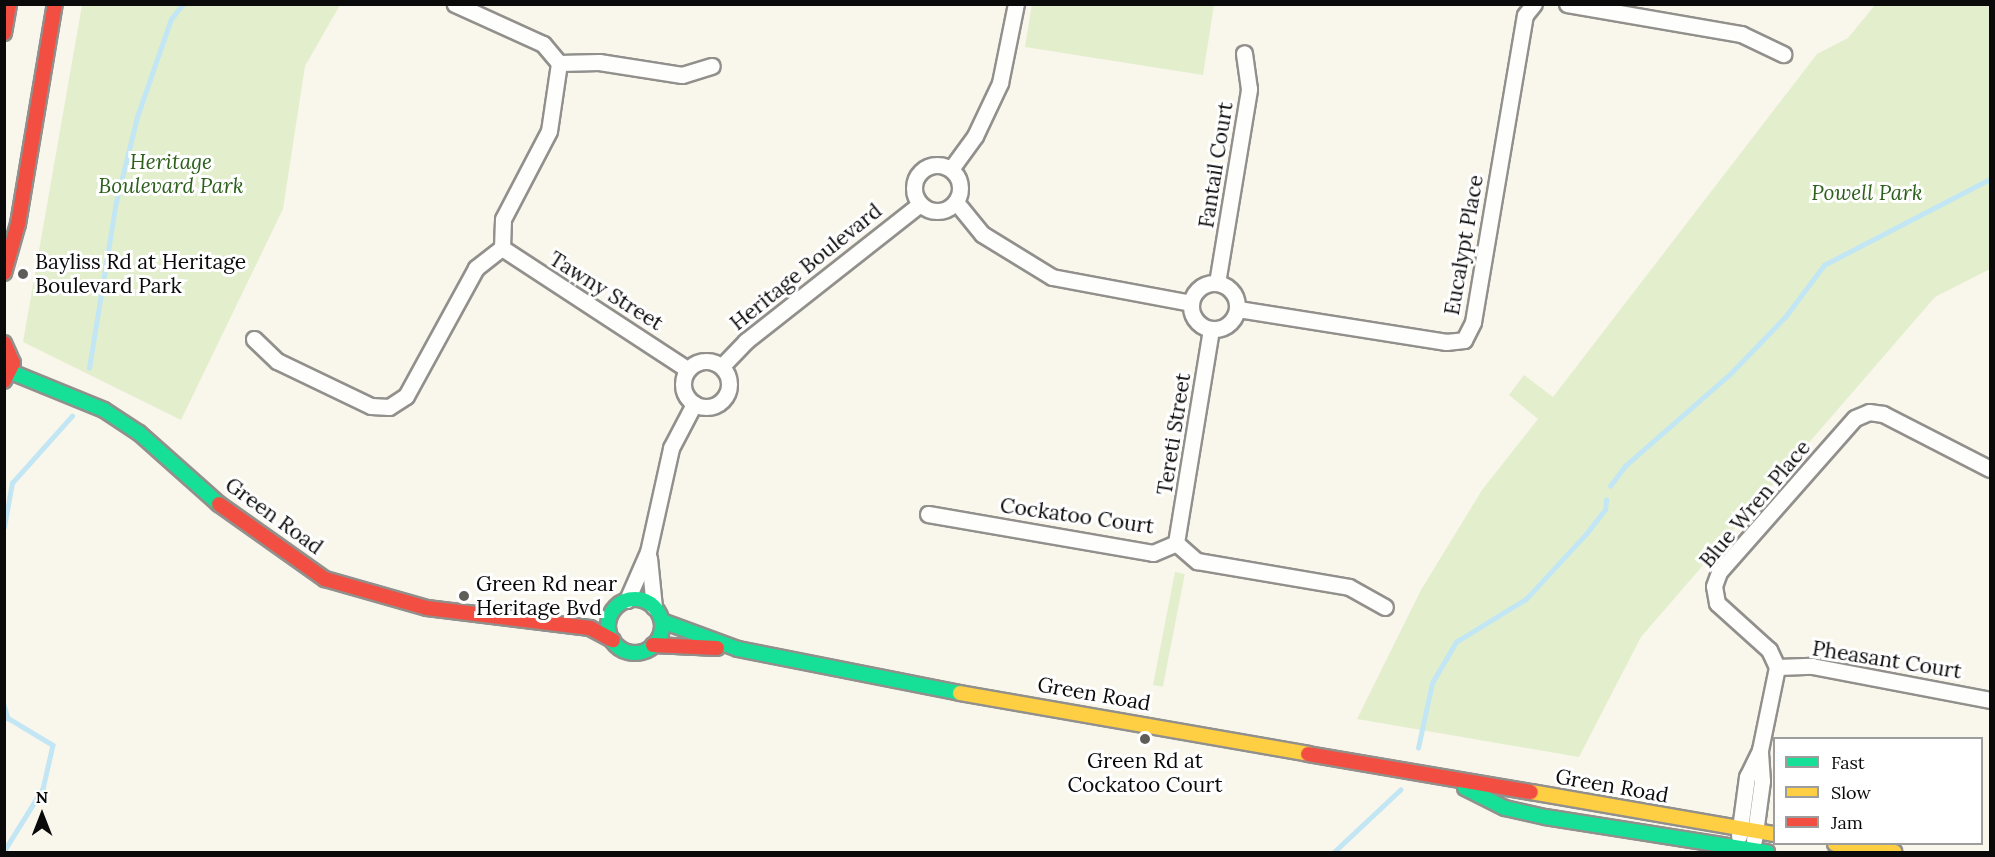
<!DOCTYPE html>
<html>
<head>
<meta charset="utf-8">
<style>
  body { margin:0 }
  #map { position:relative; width:1995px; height:857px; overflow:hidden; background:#f9f6ec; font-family:Lora,serif }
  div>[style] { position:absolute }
  .green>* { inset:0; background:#e3efcc; transform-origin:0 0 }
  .stream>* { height:4.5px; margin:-2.25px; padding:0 2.25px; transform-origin:2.25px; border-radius:2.25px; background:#c2e6f4 }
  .roads { filter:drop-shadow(2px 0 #92908c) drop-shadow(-2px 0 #92908c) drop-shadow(0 2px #92908c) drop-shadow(0 -2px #92908c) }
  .street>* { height:15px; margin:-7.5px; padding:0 7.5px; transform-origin:7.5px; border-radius:7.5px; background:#fefefc }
  .street>.ring { margin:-7.5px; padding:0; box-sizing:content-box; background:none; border:15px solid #fefefc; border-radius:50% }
  .fast>* { height:14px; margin:-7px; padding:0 7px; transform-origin:7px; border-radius:7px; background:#16e098 }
  .fast>.ring { margin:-7px; padding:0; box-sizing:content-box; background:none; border:14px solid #16e098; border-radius:50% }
  .slow>* { height:14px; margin:-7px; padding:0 7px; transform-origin:7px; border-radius:7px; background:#ffcf43 }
  .jam>* { height:14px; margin:-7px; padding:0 7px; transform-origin:7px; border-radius:7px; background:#f24e42 }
  .dots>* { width:16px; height:16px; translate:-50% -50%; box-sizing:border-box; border:3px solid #fff; border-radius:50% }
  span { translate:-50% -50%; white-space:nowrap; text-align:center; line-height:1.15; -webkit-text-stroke:6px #fff; paint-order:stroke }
  .park-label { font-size:21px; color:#2d611b; font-style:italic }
  .street-label { font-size:21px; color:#0a0a0a }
  .poi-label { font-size:21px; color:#0a0a0a }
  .left { translate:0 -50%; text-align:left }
  .frame { position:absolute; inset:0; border:6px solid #0a0a0a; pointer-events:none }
  .legend { position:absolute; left:1773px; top:737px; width:210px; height:108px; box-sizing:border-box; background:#fff; border:2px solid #9d9d9d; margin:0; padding:8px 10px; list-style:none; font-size:18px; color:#0a0a0a }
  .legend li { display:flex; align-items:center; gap:12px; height:30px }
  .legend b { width:30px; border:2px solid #9d9d9d }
  .north { position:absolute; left:12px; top:785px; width:60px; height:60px; -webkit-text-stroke:4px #fff; paint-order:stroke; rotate:0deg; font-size:16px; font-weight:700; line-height:24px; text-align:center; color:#0a0a0a }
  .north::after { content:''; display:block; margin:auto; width:21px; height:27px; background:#0a0a0a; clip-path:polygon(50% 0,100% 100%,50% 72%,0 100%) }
</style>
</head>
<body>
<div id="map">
  <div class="green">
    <i style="clip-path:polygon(1032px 4px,1214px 5px,1203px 75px,1025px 47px)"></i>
    <i style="clip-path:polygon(82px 5px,340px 5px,305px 66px,283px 209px,181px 420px,23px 342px)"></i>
    <i style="clip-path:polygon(1875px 5px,1990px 5px,1990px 269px,1935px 297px,1641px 637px,1579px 757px,1357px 719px,1421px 590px,1482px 490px,1538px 419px,1509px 395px,1524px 375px,1553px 397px,1817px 54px,1848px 38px)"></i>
    <i style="left:1175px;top:572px;width:10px;height:115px;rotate:11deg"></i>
  </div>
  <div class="stream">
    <i style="left:89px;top:368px;width:168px;rotate:-80.8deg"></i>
    <i style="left:116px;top:202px;width:88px;rotate:-76.1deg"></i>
    <i style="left:137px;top:117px;width:104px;rotate:-70.9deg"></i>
    <i style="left:171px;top:19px;width:19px;rotate:-51deg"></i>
    <i style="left:1610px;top:486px;width:25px;rotate:-53deg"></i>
    <i style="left:1625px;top:466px;width:138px;rotate:-41.2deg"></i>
    <i style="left:1729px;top:375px;width:81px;rotate:-46deg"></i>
    <i style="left:1785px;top:317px;width:65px;rotate:-53.1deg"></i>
    <i style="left:1824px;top:265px;width:187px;rotate:-27.4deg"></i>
    <i style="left:4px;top:527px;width:45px;rotate:-79.7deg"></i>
    <i style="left:12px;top:483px;width:90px;rotate:-48.2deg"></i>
    <i style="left:4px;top:705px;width:14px;rotate:73deg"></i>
    <i style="left:8px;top:718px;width:52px;rotate:31deg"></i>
    <i style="left:53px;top:745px;width:45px;rotate:102.8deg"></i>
    <i style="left:43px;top:789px;width:74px;rotate:121.8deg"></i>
    <i style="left:1418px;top:748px;width:66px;rotate:-77.8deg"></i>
    <i style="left:1432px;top:683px;width:48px;rotate:-59.7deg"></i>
    <i style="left:1456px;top:642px;width:82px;rotate:-31.6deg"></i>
    <i style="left:1526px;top:599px;width:88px;rotate:-47.3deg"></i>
    <i style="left:1586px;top:534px;width:31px;rotate:-52deg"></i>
    <i style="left:1605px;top:510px;width:10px;rotate:-84deg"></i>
    <i style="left:1334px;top:852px;width:91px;rotate:-43.2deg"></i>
  </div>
  <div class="roads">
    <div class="street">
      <i style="left:1567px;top:4px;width:177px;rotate:9.8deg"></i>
      <i style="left:1741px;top:34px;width:47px;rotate:25.5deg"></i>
      <i style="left:559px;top:63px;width:40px;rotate:-1.4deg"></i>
      <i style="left:599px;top:62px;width:84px;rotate:8.9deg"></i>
      <i style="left:682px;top:75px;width:31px;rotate:-17deg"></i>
      <i class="ring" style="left:914px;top:165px;width:31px;height:31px"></i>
      <i style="left:951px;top:169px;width:41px;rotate:-54deg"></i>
      <i style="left:975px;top:136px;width:59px;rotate:-64.7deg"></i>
      <i style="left:1000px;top:83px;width:81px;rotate:-78.6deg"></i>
      <i style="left:956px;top:202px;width:41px;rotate:50.9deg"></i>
      <i style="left:982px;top:234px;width:82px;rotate:31.6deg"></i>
      <i style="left:1052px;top:277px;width:141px;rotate:10.6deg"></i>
      <i style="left:502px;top:248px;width:221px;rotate:33.2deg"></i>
      <i class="ring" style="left:1191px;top:283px;width:31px;height:31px"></i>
      <i style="left:1217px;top:283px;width:197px;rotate:-80.6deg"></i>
      <i style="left:1249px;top:89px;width:36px;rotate:-98deg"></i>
      <i style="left:1238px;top:309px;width:211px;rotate:9deg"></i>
      <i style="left:1446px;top:342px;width:18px;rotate:-6deg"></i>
      <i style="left:1464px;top:340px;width:20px;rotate:-63deg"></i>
      <i style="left:1473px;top:322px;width:311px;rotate:-80.4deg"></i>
      <i style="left:1525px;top:15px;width:14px;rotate:-51deg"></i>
      <i style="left:254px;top:339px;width:32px;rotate:44deg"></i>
      <i style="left:277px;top:361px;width:104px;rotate:25.6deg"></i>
      <i style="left:371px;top:406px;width:18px;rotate:3deg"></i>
      <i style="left:389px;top:407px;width:20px;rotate:-33deg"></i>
      <i style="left:406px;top:396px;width:146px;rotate:-61.3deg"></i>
      <i style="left:476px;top:268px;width:33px;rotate:-38deg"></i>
      <i style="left:502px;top:248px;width:29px;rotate:-88deg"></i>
      <i style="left:503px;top:219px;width:99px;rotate:-62.4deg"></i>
      <i style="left:549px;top:131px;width:69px;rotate:-81.6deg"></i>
      <i style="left:559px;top:63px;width:25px;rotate:-130deg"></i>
      <i style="left:543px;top:44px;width:97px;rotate:-155.6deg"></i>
      <i class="ring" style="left:683px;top:361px;width:31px;height:31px"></i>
      <i style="left:722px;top:366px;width:35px;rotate:-46deg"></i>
      <i style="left:746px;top:341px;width:221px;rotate:-38.2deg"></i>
      <i style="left:928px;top:514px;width:228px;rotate:9.8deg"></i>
      <i style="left:1153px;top:553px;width:25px;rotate:-23deg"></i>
      <i style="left:1176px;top:543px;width:28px;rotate:41deg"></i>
      <i style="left:1197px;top:561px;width:154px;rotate:9.7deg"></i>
      <i style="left:1349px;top:587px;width:41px;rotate:29.1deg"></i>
      <i style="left:1176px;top:543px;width:216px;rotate:-80.7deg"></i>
      <i style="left:649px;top:558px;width:49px;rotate:84.2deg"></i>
      <i style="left:627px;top:600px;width:52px;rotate:-66.4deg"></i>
      <i style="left:648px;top:552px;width:107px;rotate:-77.5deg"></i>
      <i style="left:671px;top:448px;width:50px;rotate:-62.4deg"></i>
      <i style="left:1777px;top:667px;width:35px;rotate:-2deg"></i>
      <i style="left:1812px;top:666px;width:181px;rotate:10.8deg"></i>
      <i style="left:1739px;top:836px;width:60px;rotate:-82.3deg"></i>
      <i style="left:1747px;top:777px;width:30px;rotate:-64deg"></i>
      <i style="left:1760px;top:750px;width:85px;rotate:-78.4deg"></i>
      <i style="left:1777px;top:667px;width:19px;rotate:-115deg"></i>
      <i style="left:1769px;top:650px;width:70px;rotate:-137.9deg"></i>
      <i style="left:1717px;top:603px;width:17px;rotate:-100deg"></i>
      <i style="left:1714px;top:586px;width:15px;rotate:-70deg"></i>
      <i style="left:1719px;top:572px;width:205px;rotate:-48.6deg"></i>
      <i style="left:1855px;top:418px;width:15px;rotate:-23deg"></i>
      <i style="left:1869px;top:412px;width:14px;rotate:8deg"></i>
      <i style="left:1883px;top:414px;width:120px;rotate:27.2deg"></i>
      <i style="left:1754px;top:840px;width:60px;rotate:-82.3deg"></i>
      <i style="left:1762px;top:781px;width:31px;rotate:-94deg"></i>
    </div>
    <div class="fast">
      <i style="left:11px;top:372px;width:100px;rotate:22.2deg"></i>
      <i style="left:104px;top:410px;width:42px;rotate:33.3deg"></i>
      <i style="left:139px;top:433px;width:107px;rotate:41.6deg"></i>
      <i class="ring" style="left:608px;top:599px;width:40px;height:40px"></i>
      <i style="left:662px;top:621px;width:81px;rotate:20.2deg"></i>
      <i style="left:738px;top:649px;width:226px;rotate:11.2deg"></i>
      <i style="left:1465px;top:788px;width:45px;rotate:26.6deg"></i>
      <i style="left:1505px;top:808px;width:41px;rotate:12.7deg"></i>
      <i style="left:1545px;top:817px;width:225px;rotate:9deg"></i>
    </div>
    <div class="slow">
      <i style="left:960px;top:693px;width:353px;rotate:9.9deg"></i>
      <i style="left:1531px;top:792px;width:247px;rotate:9.8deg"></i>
      <i style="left:1835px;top:844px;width:60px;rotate:7.7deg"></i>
    </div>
    <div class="jam">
      <i style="left:4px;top:33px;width:29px;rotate:-80deg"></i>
      <i style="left:4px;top:273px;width:51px;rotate:-74.1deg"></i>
      <i style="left:18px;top:224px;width:223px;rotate:-80.5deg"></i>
      <i style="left:4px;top:343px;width:22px;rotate:66deg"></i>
      <i style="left:13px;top:363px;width:20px;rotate:117deg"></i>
      <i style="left:219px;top:504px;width:130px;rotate:35.3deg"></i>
      <i style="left:325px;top:579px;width:106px;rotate:15.9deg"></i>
      <i style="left:427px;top:608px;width:164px;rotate:7deg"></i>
      <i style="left:590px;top:628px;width:26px;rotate:28deg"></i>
      <i style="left:653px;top:645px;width:64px;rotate:2.7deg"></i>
      <i style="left:1308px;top:754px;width:226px;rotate:9.7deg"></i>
    </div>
  </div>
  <div class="dots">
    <i style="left:23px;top:274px;background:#5e5d59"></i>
    <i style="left:464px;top:596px;background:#5e5d59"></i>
    <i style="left:1145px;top:739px;background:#5e5d59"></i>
  </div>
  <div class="park-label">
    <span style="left:171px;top:174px">Heritage<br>Boulevard Park</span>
    <span style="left:1867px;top:193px">Powell Park</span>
  </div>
  <div class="street-label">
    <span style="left:1216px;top:165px;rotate:-81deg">Fantail Court</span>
    <span style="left:1464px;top:245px;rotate:-80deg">Eucalypt Place</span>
    <span style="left:806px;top:267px;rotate:-39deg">Heritage Boulevard</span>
    <span style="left:606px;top:291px;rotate:32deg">Tawny Street</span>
    <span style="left:1174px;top:434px;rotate:-81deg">Tereti Street</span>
    <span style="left:1755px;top:504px;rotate:-50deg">Blue Wren Place</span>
    <span style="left:274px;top:516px;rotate:36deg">Green Road</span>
    <span style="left:1077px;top:516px;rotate:8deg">Cockatoo Court</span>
    <span style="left:1887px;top:660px;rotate:9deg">Pheasant Court</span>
    <span style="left:1094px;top:694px;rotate:10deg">Green Road</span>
    <span style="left:1612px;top:786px;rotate:10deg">Green Road</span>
  </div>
  <div class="poi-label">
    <span class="left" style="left:35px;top:274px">Bayliss Rd at Heritage<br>Boulevard Park</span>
    <span class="left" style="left:476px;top:596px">Green Rd near<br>Heritage Bvd</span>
    <span style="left:1145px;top:773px">Green Rd at<br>Cockatoo Court</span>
  </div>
  <div class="frame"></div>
  <ul class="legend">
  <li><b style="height:8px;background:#16e098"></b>Fast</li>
  <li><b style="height:8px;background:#ffcf43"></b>Slow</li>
  <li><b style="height:8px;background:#f24e42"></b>Jam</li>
  </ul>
  <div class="north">N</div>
</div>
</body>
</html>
